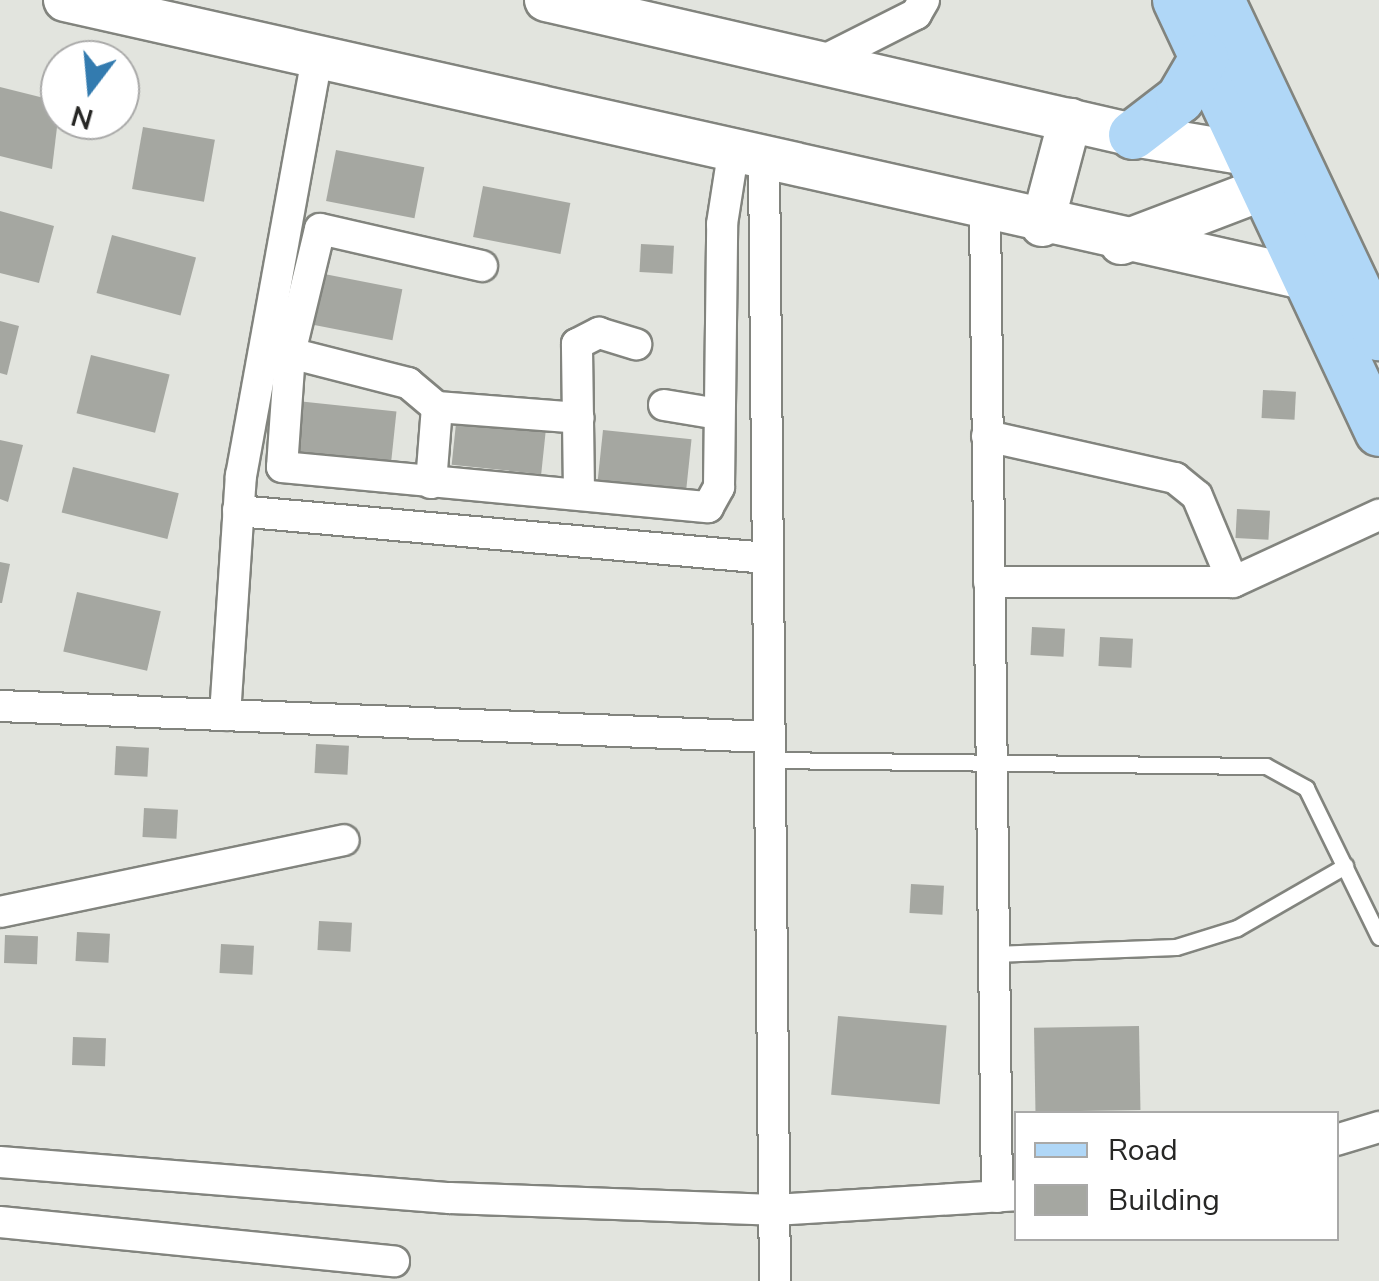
<!DOCTYPE html>
<html>
<head>
<meta charset="utf-8">
<style>
  body { margin:0 }
  #map { position:relative; width:1379px; height:1281px; overflow:hidden; background:#e2e4de; font-family:"Nunito Sans",sans-serif }
  div>[style] { position:absolute }
  .building>* { inset:0; background:#a5a7a1; transform-origin:0 0 }
  .roads { filter:drop-shadow(2px 0 #82847e) drop-shadow(-2px 0 #82847e) drop-shadow(0 2px #82847e) drop-shadow(0 -2px #82847e) }
  .service>* { height:15px; margin:-7.5px; padding:0 7.5px; transform-origin:7.5px; border-radius:7.5px; background:#fff }
  .minor>* { height:30px; margin:-15px; padding:0 15px; transform-origin:15px; border-radius:15px; background:#fff }
  .secondary>* { height:42px; margin:-21px; padding:0 21px; transform-origin:21px; border-radius:21px; background:#fff }
  .primary>* { height:48px; margin:-24px; padding:0 24px; transform-origin:24px; border-radius:24px; background:#b0d7f7 }
  span { translate:-50% -50%; white-space:nowrap; text-align:center; line-height:1.15; -webkit-text-stroke:8px #fff; paint-order:stroke }
  .legend { position:absolute; left:1014px; top:1111px; width:325px; height:130px; box-sizing:border-box; background:#fff; border:2px solid #a9a9a8; margin:0; padding:12px 18px; list-style:none; font-size:30px; color:#272725 }
  .legend li { display:flex; align-items:center; gap:20px; height:50px }
  .legend b { width:50px; border:2px solid #a9a9a8 }
  .north { position:absolute; left:40px; top:40px; width:100px; height:100px; box-sizing:border-box; background:#fff; border:2px solid #a9a9a8; border-radius:50%; rotate:196deg; font-size:28px; font-weight:700; line-height:40px; text-align:center; color:#272725 }
  .north::after { content:''; display:block; margin:auto; width:35px; height:45px; background:#337baf; clip-path:polygon(50% 0,100% 100%,50% 72%,0 100%) }
</style>
</head>
<body>
<div id="map">
  <div class="building">
    <i style="clip-path:polygon(0 87px,60px 102px,52px 169px,0 156px)"></i>
    <i style="left:143px;top:127px;width:73px;height:63px;rotate:10deg"></i>
    <i style="left:336px;top:150px;width:90px;height:52px;rotate:11deg"></i>
    <i style="left:483px;top:186px;width:89px;height:52px;rotate:11deg"></i>
    <i style="clip-path:polygon(0 211px,54px 226px,39px 283px,0 273px)"></i>
    <i style="left:112px;top:235px;width:87px;height:60px;rotate:15deg"></i>
    <i style="left:641px;top:244px;width:33px;height:28px;rotate:3deg"></i>
    <i style="left:314px;top:272px;width:90px;height:52px;rotate:11deg"></i>
    <i style="clip-path:polygon(0 321px,19px 326px,7px 375px,0 373px)"></i>
    <i style="left:91px;top:355px;width:81px;height:60px;rotate:14deg"></i>
    <i style="left:1263px;top:390px;width:33px;height:28px;rotate:3deg"></i>
    <i style="left:297px;top:401px;width:100px;height:52px;rotate:6deg"></i>
    <i style="left:457px;top:414px;width:90px;height:51px;rotate:6deg"></i>
    <i style="left:603px;top:430px;width:89px;height:52px;rotate:6deg"></i>
    <i style="clip-path:polygon(0 440px,23px 445px,8px 502px,0 499px)"></i>
    <i style="left:73px;top:467px;width:109px;height:47px;rotate:14deg"></i>
    <i style="left:1237px;top:509px;width:33px;height:29px;rotate:3deg"></i>
    <i style="clip-path:polygon(0 562px,10px 564px,2px 603px,0 603px)"></i>
    <i style="left:77px;top:592px;width:86px;height:61px;rotate:13deg"></i>
    <i style="left:1032px;top:627px;width:33px;height:28px;rotate:3deg"></i>
    <i style="left:1100px;top:637px;width:33px;height:29px;rotate:3deg"></i>
    <i style="left:316px;top:744px;width:33px;height:29px;rotate:3deg"></i>
    <i style="left:116px;top:746px;width:33px;height:29px;rotate:3deg"></i>
    <i style="left:144px;top:808px;width:34px;height:29px;rotate:3deg"></i>
    <i style="left:911px;top:884px;width:33px;height:29px;rotate:3deg"></i>
    <i style="left:319px;top:921px;width:33px;height:29px;rotate:3deg"></i>
    <i style="left:77px;top:932px;width:33px;height:29px;rotate:3deg"></i>
    <i style="left:5px;top:935px;width:33px;height:28px;rotate:2deg"></i>
    <i style="left:221px;top:944px;width:33px;height:29px;rotate:3deg"></i>
    <i style="left:838px;top:1016px;width:109px;height:79px;rotate:5deg"></i>
    <i style="left:1139px;top:1026px;width:84px;height:105px;rotate:89deg"></i>
    <i style="left:73px;top:1037px;width:33px;height:28px;rotate:2deg"></i>
  </div>
  <div class="roads">
    <div class="service">
      <i style="left:768px;top:760px;width:498px;rotate:0.7deg"></i>
      <i style="left:1266px;top:766px;width:46px;rotate:28.8deg"></i>
      <i style="left:1306px;top:788px;width:166px;rotate:63.9deg"></i>
      <i style="left:994px;top:954px;width:182px;rotate:-2.2deg"></i>
      <i style="left:1176px;top:947px;width:64px;rotate:-17.3deg"></i>
      <i style="left:1237px;top:928px;width:125px;rotate:-29.9deg"></i>
    </div>
    <div class="minor">
      <i style="left:819px;top:63px;width:109px;rotate:-26.8deg"></i>
      <i style="left:916px;top:14px;width:16px;rotate:-60deg"></i>
      <i style="left:764px;top:161px;width:1120px;rotate:89.44deg"></i>
      <i style="left:985px;top:212px;width:985px;rotate:89.3deg"></i>
      <i style="left:482px;top:266px;width:166px;rotate:-167.1deg"></i>
      <i style="left:320px;top:229px;width:128px;rotate:103.6deg"></i>
      <i style="left:290px;top:353px;width:114px;rotate:94deg"></i>
      <i style="left:282px;top:467px;width:428px;rotate:5.4deg"></i>
      <i style="left:708px;top:507px;width:23px;rotate:-61deg"></i>
      <i style="left:719px;top:487px;width:263px;rotate:-89.3deg"></i>
      <i style="left:722px;top:224px;width:71px;rotate:-81.1deg"></i>
      <i style="left:290px;top:353px;width:122px;rotate:14.3deg"></i>
      <i style="left:408px;top:383px;width:38px;rotate:40deg"></i>
      <i style="left:664px;top:405px;width:55px;rotate:9.5deg"></i>
      <i style="left:987px;top:436px;width:193px;rotate:12.6deg"></i>
      <i style="left:1175px;top:478px;width:28px;rotate:39deg"></i>
      <i style="left:1197px;top:496px;width:93px;rotate:67.3deg"></i>
      <i style="left:431px;top:483px;width:76px;rotate:-85.5deg"></i>
      <i style="left:437px;top:407px;width:142px;rotate:4.4deg"></i>
      <i style="left:579px;top:492px;width:148px;rotate:-90.8deg"></i>
      <i style="left:577px;top:344px;width:25px;rotate:-27deg"></i>
      <i style="left:599px;top:333px;width:39px;rotate:17deg"></i>
      <i style="left:238px;top:511px;width:531px;rotate:5.08deg"></i>
      <i style="left:989px;top:582px;width:244px"></i>
      <i style="left:1233px;top:582px;width:161px;rotate:-24.7deg"></i>
      <i style="left:0;top:706px;width:769px;rotate:2.31deg"></i>
      <i style="left:225px;top:715px;width:240px;rotate:-86.2deg"></i>
      <i style="left:241px;top:476px;width:425px;rotate:-79.7deg"></i>
      <i style="left:0;top:912px;width:351px;rotate:-11.8deg"></i>
      <i style="left:1336px;top:1140px;width:45px;rotate:-16.8deg"></i>
      <i style="left:0;top:1162px;width:451px;rotate:4.6deg"></i>
      <i style="left:450px;top:1198px;width:324px;rotate:2.1deg"></i>
      <i style="left:774px;top:1210px;width:242px;rotate:-3.5deg"></i>
      <i style="left:0;top:1222px;width:396px;rotate:5.7deg"></i>
    </div>
    <div class="secondary">
      <i style="left:65px;top:0;width:1274px;rotate:12.65deg"></i>
      <i style="left:546px;top:0;width:602px;rotate:12.95deg"></i>
      <i style="left:1133px;top:135px;width:116px;rotate:9.5deg"></i>
      <i style="left:1247px;top:154px;width:32px;rotate:-9deg"></i>
      <i style="left:1042px;top:225px;width:109px;rotate:-75.1deg"></i>
      <i style="left:1121px;top:243px;width:188px;rotate:-20.8deg"></i>
    </div>
    <div class="primary">
      <i style="left:1177px;top:0;width:477px;rotate:64.9deg"></i>
      <i style="left:1220px;top:0;width:372px;rotate:64.7deg"></i>
      <i style="left:1133px;top:135px;width:59px;rotate:-37.5deg"></i>
      <i style="left:1180px;top:99px;width:48px;rotate:-59.7deg"></i>
    </div>
  </div>
  <ul class="legend">
  <li><b style="height:12px;background:#b0d7f7"></b>Road</li>
  <li><b style="height:28px;background:#a5a7a1"></b>Building</li>
  </ul>
  <div class="north">N</div>
</div>
</body>
</html>
